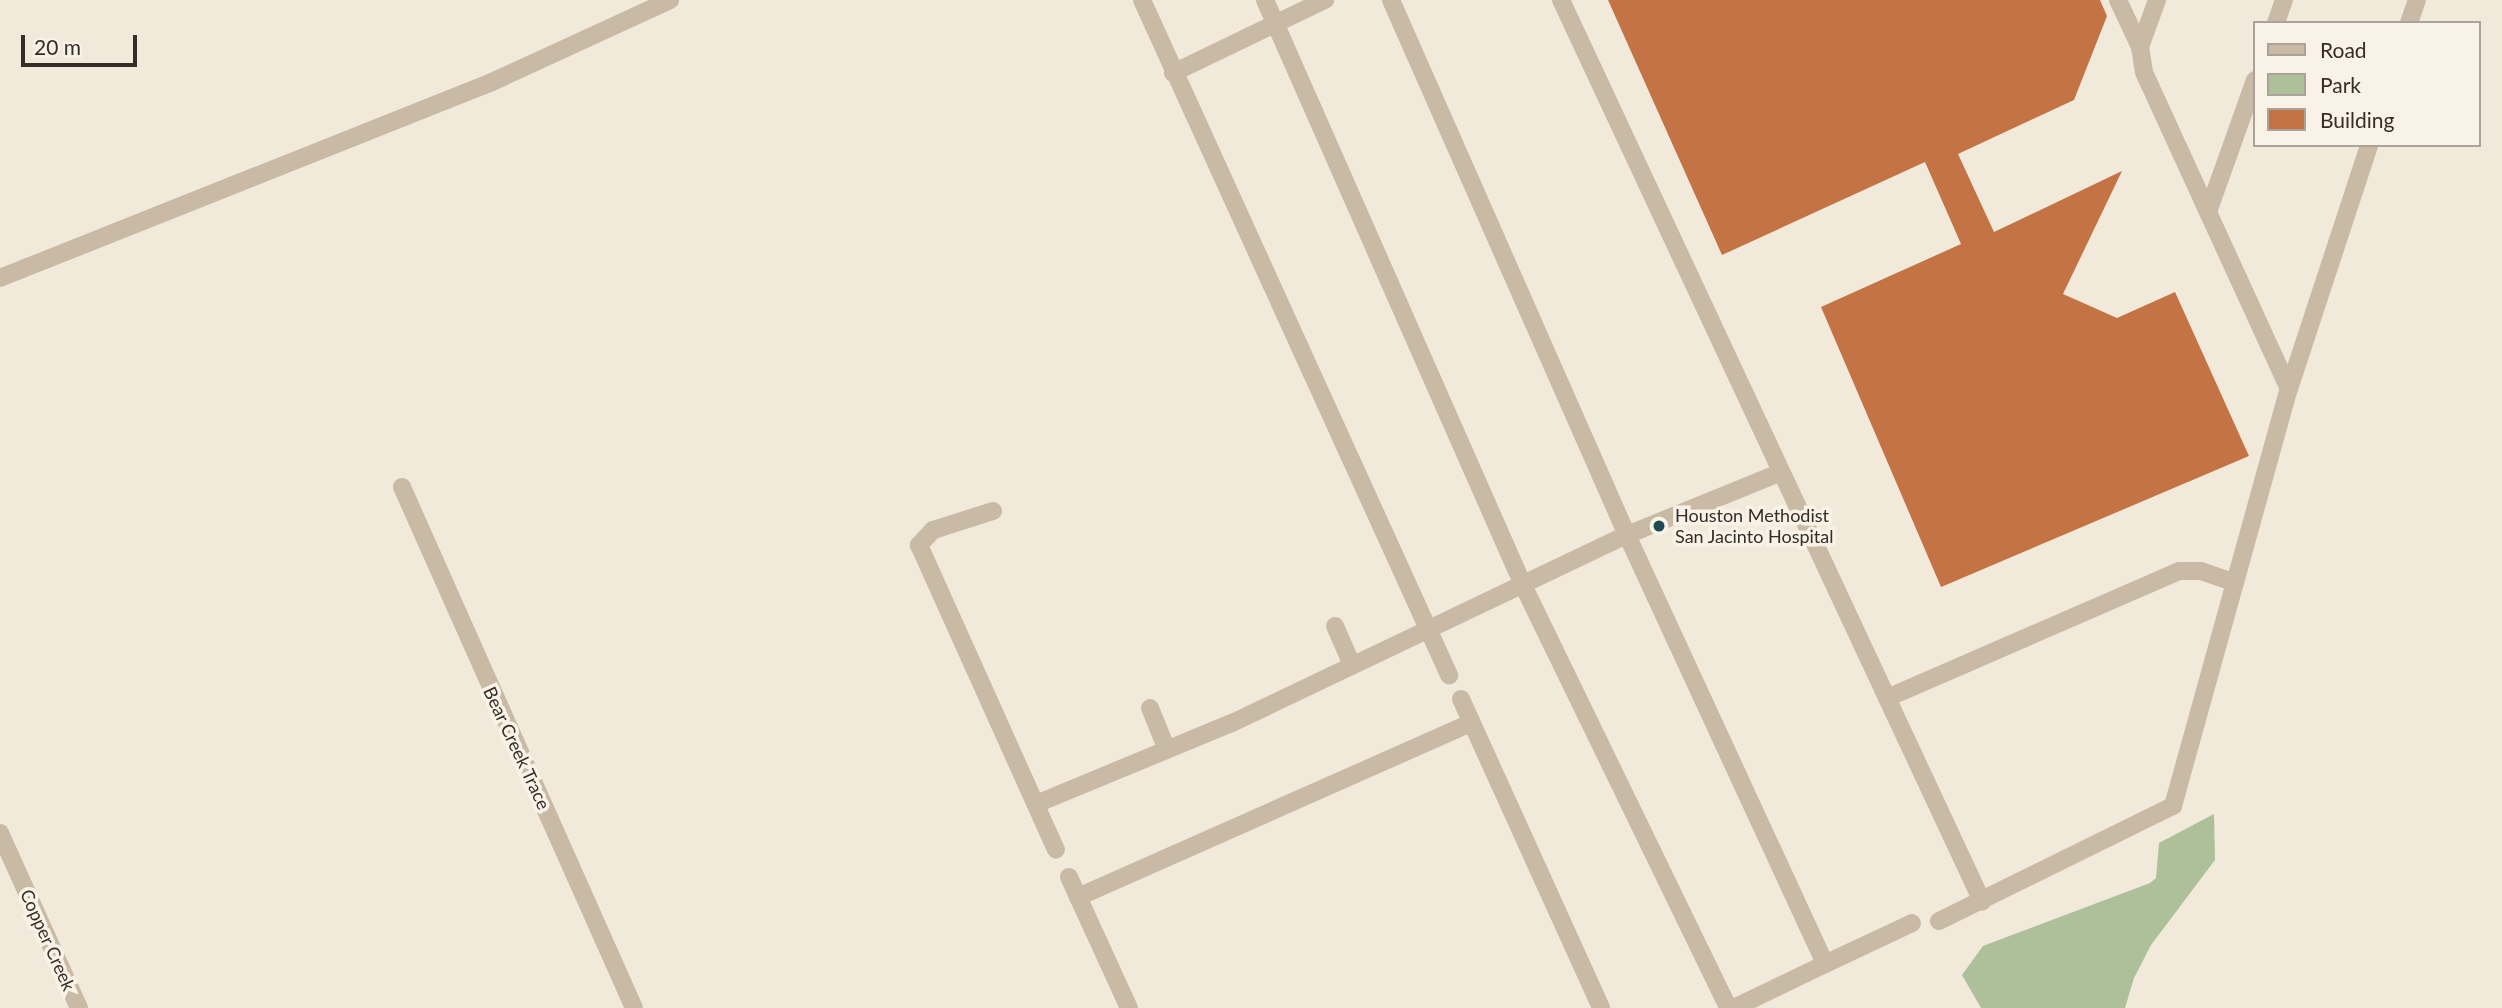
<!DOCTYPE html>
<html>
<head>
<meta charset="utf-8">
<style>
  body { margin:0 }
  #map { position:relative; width:2502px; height:1008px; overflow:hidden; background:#f1e9da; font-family:Lato,sans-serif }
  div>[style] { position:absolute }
  .green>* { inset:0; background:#aec09a }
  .building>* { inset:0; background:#c47345 }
  .lane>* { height:18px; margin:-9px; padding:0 9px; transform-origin:9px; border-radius:9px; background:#c9baa6 }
  .street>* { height:18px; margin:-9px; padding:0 9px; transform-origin:9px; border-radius:9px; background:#c9baa6 }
  .dots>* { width:19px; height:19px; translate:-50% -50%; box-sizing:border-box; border:4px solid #f9f2e6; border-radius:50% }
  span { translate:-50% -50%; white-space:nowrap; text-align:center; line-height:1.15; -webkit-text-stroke:7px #f9f2e6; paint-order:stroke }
  .poi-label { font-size:18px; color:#352d27 }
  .left { translate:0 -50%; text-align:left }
  .street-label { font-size:18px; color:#352d27 }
  .legend { position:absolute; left:2253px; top:21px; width:228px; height:126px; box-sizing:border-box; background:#f9f2e6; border:2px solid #aba39a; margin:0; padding:9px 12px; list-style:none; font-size:21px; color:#352d27 }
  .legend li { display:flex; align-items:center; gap:14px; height:35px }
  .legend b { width:35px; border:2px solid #aba39a }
  .scale { position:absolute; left:21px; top:35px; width:116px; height:32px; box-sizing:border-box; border:4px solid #352d27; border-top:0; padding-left:9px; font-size:21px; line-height:24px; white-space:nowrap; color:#352d27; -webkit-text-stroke:5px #f9f2e6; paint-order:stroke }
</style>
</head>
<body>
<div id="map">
  <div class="green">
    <i style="clip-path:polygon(2214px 814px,2215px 860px,2151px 945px,2134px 978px,2125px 1008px,1981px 1008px,1962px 975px,1983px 946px,2150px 883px,2156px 878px,2159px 843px)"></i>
  </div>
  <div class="building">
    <i style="clip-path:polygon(1608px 0,2100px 0,2107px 16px,2074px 100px,1958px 154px,1994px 232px,2122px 171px,2063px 294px,2117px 318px,2175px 292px,2249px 456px,1941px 587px,1821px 307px,1961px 244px,1925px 162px,1722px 255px)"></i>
  </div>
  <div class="lane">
    <i style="left:1142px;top:0;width:742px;rotate:65.54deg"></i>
    <i style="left:1265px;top:0;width:639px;rotate:66.2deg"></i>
    <i style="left:1523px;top:585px;width:470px;rotate:64.1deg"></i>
    <i style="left:1391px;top:0;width:585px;rotate:66.2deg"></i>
    <i style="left:1627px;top:535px;width:472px;rotate:65.2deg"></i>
    <i style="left:1825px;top:964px;width:101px;rotate:154.2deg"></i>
    <i style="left:1561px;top:0;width:995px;rotate:64.96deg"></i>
    <i style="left:2276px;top:23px;width:24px;rotate:-71deg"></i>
    <i style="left:2409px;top:23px;width:24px;rotate:-71deg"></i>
    <i style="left:2140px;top:47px;width:50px;rotate:-70.1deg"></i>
    <i style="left:1173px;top:73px;width:169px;rotate:-25.7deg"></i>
    <i style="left:2208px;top:212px;width:140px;rotate:-70.4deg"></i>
    <i style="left:0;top:278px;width:530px;rotate:-21.72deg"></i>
    <i style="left:492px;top:82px;width:196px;rotate:-24.7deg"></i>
    <i style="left:2289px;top:389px;width:257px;rotate:-71.8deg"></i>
    <i style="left:993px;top:511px;width:63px;rotate:162.4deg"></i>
    <i style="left:933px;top:530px;width:21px;rotate:133deg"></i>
    <i style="left:919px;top:545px;width:334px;rotate:65.8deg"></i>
    <i style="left:1335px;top:626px;width:43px;rotate:66.4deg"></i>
    <i style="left:1887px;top:698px;width:318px;rotate:-23.5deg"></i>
    <i style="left:2179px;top:571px;width:22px"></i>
    <i style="left:2201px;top:571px;width:36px;rotate:19deg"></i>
    <i style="left:1461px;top:699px;width:339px;rotate:65.6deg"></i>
    <i style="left:1150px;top:708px;width:45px;rotate:68deg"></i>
    <i style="left:1036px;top:804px;width:212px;rotate:-22.5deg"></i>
    <i style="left:1232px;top:723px;width:437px;rotate:-25.5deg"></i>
    <i style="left:1627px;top:535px;width:166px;rotate:-22.2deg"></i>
    <i style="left:1069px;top:877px;width:144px;rotate:65.4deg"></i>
    <i style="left:1078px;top:897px;width:430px;rotate:-23.9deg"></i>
    <i style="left:1939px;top:921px;width:261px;rotate:-26.2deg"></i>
    <i style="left:2173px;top:806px;width:433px;rotate:-74.5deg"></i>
    <i style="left:2289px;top:389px;width:349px;rotate:-114.6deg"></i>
    <i style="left:2144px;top:72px;width:25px;rotate:-99deg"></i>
    <i style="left:2140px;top:47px;width:52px;rotate:-115.1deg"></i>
    <i style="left:1825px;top:964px;width:96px;rotate:-25.2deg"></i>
  </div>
  <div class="street">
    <i style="left:402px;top:487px;width:570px;rotate:66deg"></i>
    <i style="left:0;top:833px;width:192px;rotate:65.7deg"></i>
  </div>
  <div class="dots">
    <i style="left:1659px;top:526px;background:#1d4b55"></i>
  </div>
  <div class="poi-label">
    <span class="left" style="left:1675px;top:526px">Houston Methodist<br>San Jacinto Hospital</span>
  </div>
  <div class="street-label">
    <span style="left:517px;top:748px;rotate:65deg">Bear Creek Trace</span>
    <span style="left:48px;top:940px;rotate:66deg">Copper Creek</span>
  </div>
  <ul class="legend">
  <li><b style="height:9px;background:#c9baa6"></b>Road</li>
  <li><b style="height:19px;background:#aec09a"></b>Park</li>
  <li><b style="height:19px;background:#c47345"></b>Building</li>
  </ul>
  <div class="scale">20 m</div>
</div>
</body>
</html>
